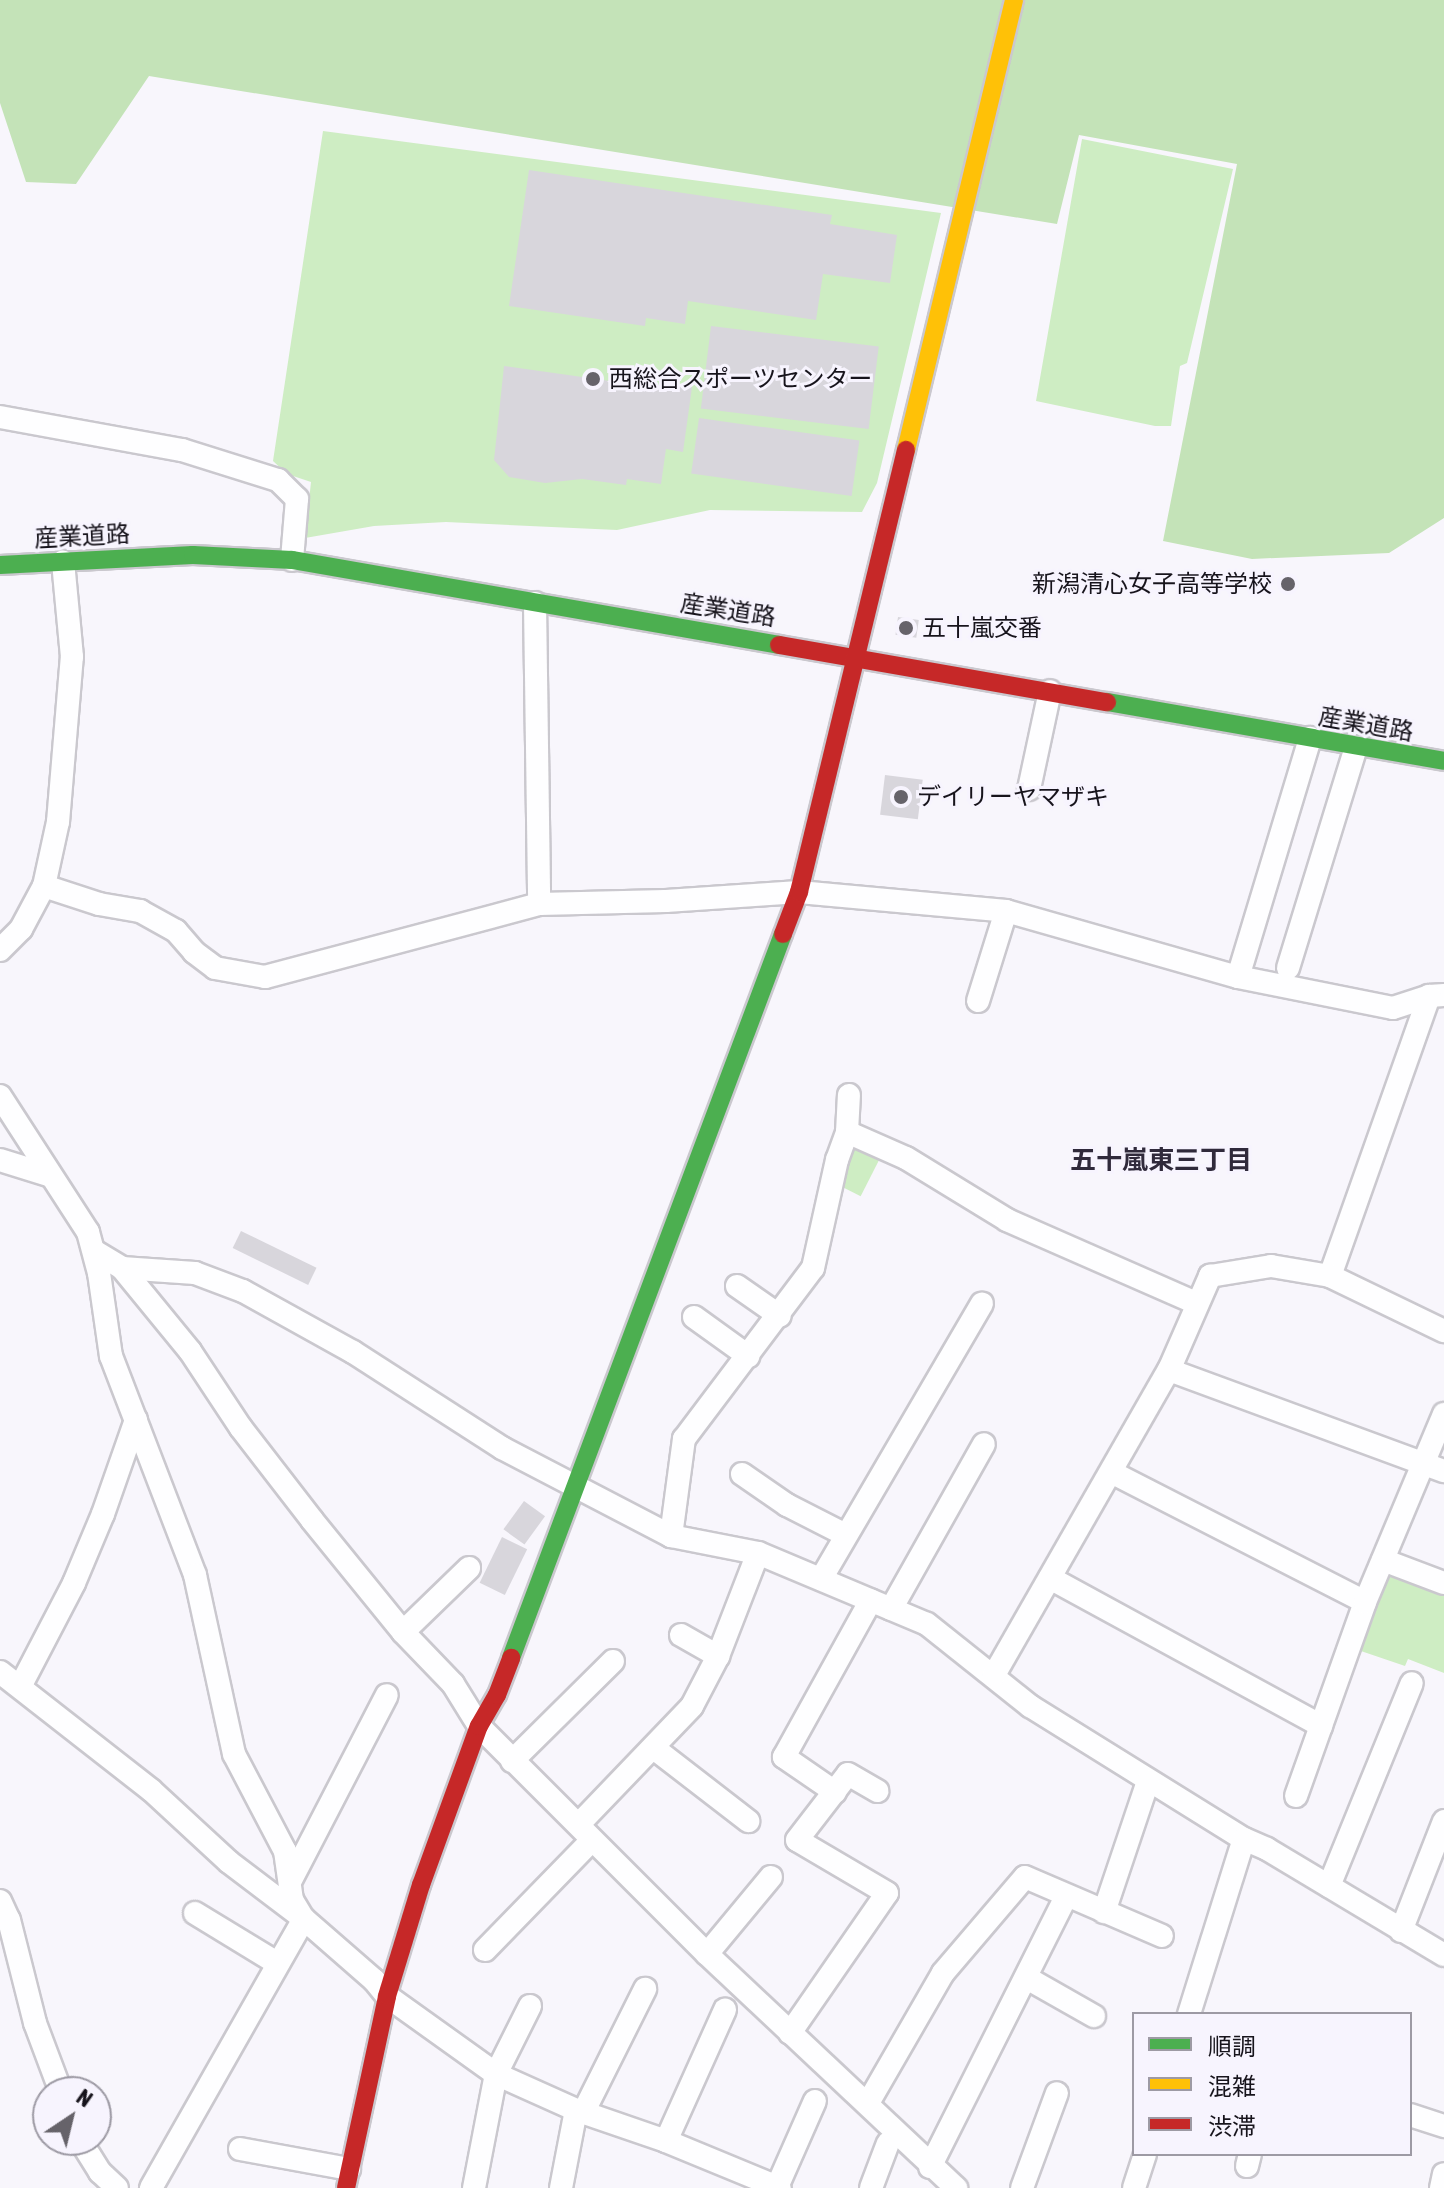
<!DOCTYPE html>
<html>
<head>
<meta charset="utf-8">
<style>
  body { margin:0 }
  #map { position:relative; width:1444px; height:2188px; overflow:hidden; background:#f8f6fc; font-family:"Asap Condensed","Noto Sans JP",sans-serif }
  div>[style] { position:absolute }
  .green>* { inset:0; background:#ceedc3; transform-origin:0 0 }
  .forest>* { inset:0; background:#c4e3b8 }
  .building>* { inset:0; background:#d8d6dc; transform-origin:0 0 }
  .roads { filter:drop-shadow(2px 0 #cac8ce) drop-shadow(-2px 0 #cac8ce) drop-shadow(0 2px #cac8ce) drop-shadow(0 -2px #cac8ce) }
  .street>* { height:22px; margin:-11px; padding:0 11px; transform-origin:11px; border-radius:11px; background:#fefeff }
  .fast>* { height:18px; margin:-9px; padding:0 9px; transform-origin:9px; border-radius:9px; background:#4caf50 }
  .slow>* { height:18px; margin:-9px; padding:0 9px; transform-origin:9px; border-radius:9px; background:#ffc107 }
  .jam>* { height:18px; margin:-9px; padding:0 9px; transform-origin:9px; border-radius:9px; background:#c62828 }
  .dots>* { width:22px; height:22px; translate:-50% -50%; box-sizing:border-box; border:4px solid #f7f4fe; border-radius:50% }
  span { translate:-50% -50%; white-space:nowrap; text-align:center; line-height:1.15; -webkit-text-stroke:6px #f7f4fe; paint-order:stroke }
  .poi-label { font-size:24px; color:#17141c }
  .left { translate:0 -50%; text-align:left }
  .right { translate:-100% -50%; text-align:right }
  .street-label { font-size:24px; color:#17141c }
  .neighbourhood-label { font-size:26px; color:#302a3b; font-weight:700 }
  .legend { position:absolute; left:1132px; top:2012px; width:280px; height:144px; box-sizing:border-box; background:#f7f4fe; border:2px solid #9d9aa4; margin:0; padding:10px 14px; list-style:none; font-size:24px; color:#17141c }
  .legend li { display:flex; align-items:center; gap:16px; height:40px }
  .legend b { width:40px; border:2px solid #9d9aa4 }
  .north { position:absolute; left:32px; top:2076px; width:80px; height:80px; box-sizing:border-box; background:#f7f4fe; border:2px solid #9d9aa4; border-radius:50%; rotate:35deg; font-size:22px; font-weight:700; line-height:32px; text-align:center; color:#17141c }
  .north::after { content:''; display:block; margin:auto; width:28px; height:36px; background:#66636a; clip-path:polygon(50% 0,100% 100%,50% 72%,0 100%) }
</style>
</head>
<body>
<div id="map">
  <div class="green">
    <i style="clip-path:polygon(323px 131px,941px 213px,877px 483px,862px 512px,710px 510px,617px 530px,446px 522px,374px 526px,305px 538px,311px 482px,287px 474px,273px 461px)"></i>
    <i style="clip-path:polygon(1082px 139px,1233px 169px,1187px 363px,1180px 366px,1171px 426px,1155px 426px,1036px 401px)"></i>
    <i style="left:853px;top:1143px;width:31px;height:44px;rotate:27deg"></i>
    <i style="clip-path:polygon(1386px 1574px,1444px 1596px,1444px 1673px,1408px 1659px,1405px 1666px,1355px 1649px)"></i>
  </div>
  <div class="forest">
    <i style="clip-path:polygon(0 0,1444px 0,1444px 518px,1389px 553px,1252px 559px,1163px 541px,1237px 164px,1079px 135px,1057px 224px,149px 76px,76px 184px,26px 182px,0 103px)"></i>
  </div>
  <div class="building">
    <i style="clip-path:polygon(529px 170px,832px 215px,830px 224px,897px 235px,890px 283px,823px 274px,816px 320px,688px 301px,685px 324px,646px 318px,645px 326px,509px 306px)"></i>
    <i style="left:711px;top:326px;width:169px;height:83px;rotate:7deg"></i>
    <i style="clip-path:polygon(504px 366px,674px 390px,674px 385px,692px 387px,683px 452px,666px 449px,661px 484px,627px 479px,626px 485px,582px 479px,545px 483px,509px 477px,494px 460px)"></i>
    <i style="left:699px;top:418px;width:162px;height:56px;rotate:8deg"></i>
    <i style="left:898px;top:617px;width:21px;height:18px;rotate:8deg"></i>
    <i style="left:885px;top:775px;width:38px;height:40px;rotate:7deg"></i>
    <i style="left:241px;top:1231px;width:84px;height:19px;rotate:26deg"></i>
    <i style="left:524px;top:1501px;width:26px;height:35px;rotate:36deg"></i>
    <i style="left:502px;top:1537px;width:28px;height:51px;rotate:26deg"></i>
  </div>
  <div class="roads">
    <div class="street">
      <i style="left:0;top:417px;width:185px;rotate:10.3deg"></i>
      <i style="left:182px;top:450px;width:101px;rotate:17.4deg"></i>
      <i style="left:278px;top:480px;width:27px;rotate:45deg"></i>
      <i style="left:297px;top:499px;width:61px;rotate:94.7deg"></i>
      <i style="left:535px;top:603px;width:301px;rotate:89.2deg"></i>
      <i style="left:1029px;top:789px;width:100px;rotate:-77.9deg"></i>
      <i style="left:44px;top:886px;width:58px;rotate:18.1deg"></i>
      <i style="left:99px;top:904px;width:42px;rotate:9.7deg"></i>
      <i style="left:140px;top:911px;width:41px;rotate:29.1deg"></i>
      <i style="left:176px;top:931px;width:28px;rotate:49deg"></i>
      <i style="left:194px;top:952px;width:26px;rotate:37deg"></i>
      <i style="left:215px;top:968px;width:51px;rotate:10.2deg"></i>
      <i style="left:265px;top:977px;width:284px;rotate:-14.9deg"></i>
      <i style="left:539px;top:904px;width:127px;rotate:-1.4deg"></i>
      <i style="left:666px;top:901px;width:133px;rotate:-3.9deg"></i>
      <i style="left:799px;top:892px;width:208px;rotate:5.2deg"></i>
      <i style="left:1006px;top:911px;width:241px;rotate:15.9deg"></i>
      <i style="left:1238px;top:977px;width:158px;rotate:11.3deg"></i>
      <i style="left:1393px;top:1008px;width:38px;rotate:-18deg"></i>
      <i style="left:1429px;top:996px;width:15px;rotate:-4deg"></i>
      <i style="left:0;top:950px;width:30px;rotate:-45deg"></i>
      <i style="left:21px;top:929px;width:49px;rotate:-61.9deg"></i>
      <i style="left:44px;top:886px;width:66px;rotate:-77.7deg"></i>
      <i style="left:58px;top:822px;width:166px;rotate:-85.2deg"></i>
      <i style="left:72px;top:657px;width:96px;rotate:-95.4deg"></i>
      <i style="left:1288px;top:968px;width:231px;rotate:-72.9deg"></i>
      <i style="left:1238px;top:977px;width:250px;rotate:-73.2deg"></i>
      <i style="left:978px;top:1001px;width:94px;rotate:-72.7deg"></i>
      <i style="left:0;top:1096px;width:162px;rotate:57.1deg"></i>
      <i style="left:88px;top:1232px;width:42px;rotate:75deg"></i>
      <i style="left:99px;top:1273px;width:84px;rotate:81.8deg"></i>
      <i style="left:111px;top:1356px;width:235px;rotate:69deg"></i>
      <i style="left:195px;top:1575px;width:183px;rotate:77.7deg"></i>
      <i style="left:234px;top:1754px;width:110px;rotate:62.3deg"></i>
      <i style="left:285px;top:1851px;width:49px;rotate:81.9deg"></i>
      <i style="left:292px;top:1900px;width:21px;rotate:59deg"></i>
      <i style="left:847px;top:1132px;width:64px;rotate:23.8deg"></i>
      <i style="left:906px;top:1158px;width:119px;rotate:31.5deg"></i>
      <i style="left:1007px;top:1220px;width:206px;rotate:23.7deg"></i>
      <i style="left:0;top:1160px;width:53px;rotate:17.4deg"></i>
      <i style="left:94px;top:1251px;width:33px;rotate:31deg"></i>
      <i style="left:122px;top:1268px;width:73px;rotate:3.9deg"></i>
      <i style="left:195px;top:1273px;width:51px;rotate:20.6deg"></i>
      <i style="left:243px;top:1291px;width:126px;rotate:29deg"></i>
      <i style="left:353px;top:1352px;width:177px;rotate:32.8deg"></i>
      <i style="left:502px;top:1448px;width:191px;rotate:27.5deg"></i>
      <i style="left:671px;top:1536px;width:89px;rotate:11.1deg"></i>
      <i style="left:758px;top:1553px;width:183px;rotate:22.8deg"></i>
      <i style="left:927px;top:1624px;width:132px;rotate:38.5deg"></i>
      <i style="left:1030px;top:1706px;width:252px;rotate:31.9deg"></i>
      <i style="left:1244px;top:1839px;width:25px;rotate:23deg"></i>
      <i style="left:1267px;top:1849px;width:206px;rotate:30.9deg"></i>
      <i style="left:122px;top:1268px;width:107px;rotate:50.7deg"></i>
      <i style="left:190px;top:1351px;width:92px;rotate:56.5deg"></i>
      <i style="left:241px;top:1428px;width:116px;rotate:52.3deg"></i>
      <i style="left:312px;top:1520px;width:144px;rotate:50.9deg"></i>
      <i style="left:403px;top:1632px;width:72px;rotate:46.1deg"></i>
      <i style="left:453px;top:1684px;width:49px;rotate:58.2deg"></i>
      <i style="left:479px;top:1726px;width:322px;rotate:45deg"></i>
      <i style="left:707px;top:1954px;width:342px;rotate:43.2deg"></i>
      <i style="left:1330px;top:1276px;width:297px;rotate:-70.5deg"></i>
      <i style="left:737px;top:1286px;width:52px;rotate:34.9deg"></i>
      <i style="left:694px;top:1317px;width:67px;rotate:35.8deg"></i>
      <i style="left:1169px;top:1370px;width:293px;rotate:20.2deg"></i>
      <i style="left:1111px;top:1472px;width:285px;rotate:27.1deg"></i>
      <i style="left:742px;top:1474px;width:55px;rotate:34.6deg"></i>
      <i style="left:787px;top:1505px;width:66px;rotate:27deg"></i>
      <i style="left:671px;top:1536px;width:98px;rotate:-82.4deg"></i>
      <i style="left:684px;top:1439px;width:214px;rotate:-53deg"></i>
      <i style="left:813px;top:1268px;width:111px;rotate:-77.5deg"></i>
      <i style="left:837px;top:1160px;width:30px;rotate:-70deg"></i>
      <i style="left:847px;top:1132px;width:37px;rotate:-87deg"></i>
      <i style="left:1383px;top:1560px;width:65px;rotate:20.7deg"></i>
      <i style="left:1050px;top:1578px;width:309px;rotate:28.6deg"></i>
      <i style="left:821px;top:1579px;width:319px;rotate:-59.7deg"></i>
      <i style="left:891px;top:1609px;width:189px;rotate:-60.6deg"></i>
      <i style="left:403px;top:1632px;width:92px;rotate:-44.1deg"></i>
      <i style="left:681px;top:1635px;width:43px;rotate:29.6deg"></i>
      <i style="left:0;top:1672px;width:192px;rotate:38deg"></i>
      <i style="left:151px;top:1790px;width:106px;rotate:42.7deg"></i>
      <i style="left:229px;top:1862px;width:94px;rotate:37.2deg"></i>
      <i style="left:304px;top:1919px;width:93px;rotate:41.1deg"></i>
      <i style="left:374px;top:1980px;width:21px;rotate:51deg"></i>
      <i style="left:387px;top:1996px;width:134px;rotate:35.6deg"></i>
      <i style="left:496px;top:2074px;width:88px;rotate:24.2deg"></i>
      <i style="left:576px;top:2110px;width:95px;rotate:19deg"></i>
      <i style="left:666px;top:2141px;width:123px;rotate:22.4deg"></i>
      <i style="left:994px;top:1675px;width:352px;rotate:-60.2deg"></i>
      <i style="left:1169px;top:1370px;width:103px;rotate:-66.4deg"></i>
      <i style="left:1210px;top:1276px;width:62px;rotate:-9.3deg"></i>
      <i style="left:1271px;top:1266px;width:60px;rotate:9.6deg"></i>
      <i style="left:1330px;top:1276px;width:127px;rotate:25.8deg"></i>
      <i style="left:21px;top:1685px;width:115px;rotate:-62.5deg"></i>
      <i style="left:74px;top:1583px;width:75px;rotate:-67.2deg"></i>
      <i style="left:103px;top:1514px;width:100px;rotate:-70.7deg"></i>
      <i style="left:655px;top:1749px;width:118px;rotate:37.7deg"></i>
      <i style="left:512px;top:1761px;width:142px;rotate:-44.7deg"></i>
      <i style="left:835px;top:1792px;width:62px;rotate:-145.5deg"></i>
      <i style="left:784px;top:1757px;width:179px;rotate:-61deg"></i>
      <i style="left:1296px;top:1796px;width:206px;rotate:-70.4deg"></i>
      <i style="left:1365px;top:1602px;width:204px;rotate:-67.2deg"></i>
      <i style="left:579px;top:1824px;width:163px;rotate:-46.2deg"></i>
      <i style="left:692px;top:1706px;width:56px;rotate:-62.5deg"></i>
      <i style="left:718px;top:1656px;width:110px;rotate:-68.8deg"></i>
      <i style="left:291px;top:1880px;width:208px;rotate:-62.6deg"></i>
      <i style="left:1329px;top:1886px;width:219px;rotate:-67.8deg"></i>
      <i style="left:0;top:1901px;width:21px;rotate:65deg"></i>
      <i style="left:9px;top:1920px;width:106px;rotate:75.8deg"></i>
      <i style="left:35px;top:2023px;width:74px;rotate:69.4deg"></i>
      <i style="left:1104px;top:1912px;width:138px;rotate:-71.4deg"></i>
      <i style="left:195px;top:1913px;width:96px;rotate:31.4deg"></i>
      <i style="left:1401px;top:1931px;width:118px;rotate:-68.6deg"></i>
      <i style="left:485px;top:1950px;width:153px;rotate:-45.8deg"></i>
      <i style="left:707px;top:1954px;width:100px;rotate:-50.3deg"></i>
      <i style="left:1027px;top:1978px;width:77px;rotate:29.6deg"></i>
      <i style="left:1189px;top:2014px;width:183px;rotate:-72.6deg"></i>
      <i style="left:790px;top:2033px;width:170px;rotate:-55.3deg"></i>
      <i style="left:887px;top:1893px;width:104px;rotate:-149.5deg"></i>
      <i style="left:797px;top:1840px;width:83px;rotate:-52.3deg"></i>
      <i style="left:848px;top:1774px;width:34px;rotate:30deg"></i>
      <i style="left:868px;top:2103px;width:150px;rotate:-60deg"></i>
      <i style="left:943px;top:1973px;width:126px;rotate:-49.5deg"></i>
      <i style="left:1025px;top:1877px;width:149px;rotate:23.3deg"></i>
      <i style="left:583px;top:2113px;width:139px;rotate:-63.4deg"></i>
      <i style="left:1410px;top:2115px;width:36px;rotate:18deg"></i>
      <i style="left:80px;top:2140px;width:38px;rotate:58deg"></i>
      <i style="left:100px;top:2172px;width:23px;rotate:43deg"></i>
      <i style="left:666px;top:2141px;width:144px;rotate:-65.8deg"></i>
      <i style="left:240px;top:2149px;width:111px;rotate:10.4deg"></i>
      <i style="left:1247px;top:2166px;width:12px;rotate:-76deg"></i>
      <i style="left:930px;top:2167px;width:302px;rotate:-63.3deg"></i>
      <i style="left:777px;top:2187px;width:94px;rotate:-66.2deg"></i>
      <i style="left:151px;top:2188px;width:309px;rotate:-60.4deg"></i>
      <i style="left:474px;top:2188px;width:116px;rotate:-79.1deg"></i>
      <i style="left:496px;top:2074px;width:76px;rotate:-63.4deg"></i>
      <i style="left:561px;top:2188px;width:79px;rotate:-79.1deg"></i>
      <i style="left:871px;top:2188px;width:48px;rotate:-69.3deg"></i>
      <i style="left:1022px;top:2188px;width:101px;rotate:-69.8deg"></i>
      <i style="left:1134px;top:2188px;width:36px;rotate:-72deg"></i>
      <i style="left:1441px;top:2188px;width:14px;rotate:-78deg"></i>
    </div>
    <div class="fast">
      <i style="left:0;top:565px;width:193px;rotate:-3deg"></i>
      <i style="left:193px;top:555px;width:99px;rotate:2.9deg"></i>
      <i style="left:292px;top:560px;width:494px;rotate:9.9deg"></i>
      <i style="left:1107px;top:702px;width:342px;rotate:9.9deg"></i>
      <i style="left:511px;top:1658px;width:773px;rotate:-69.41deg"></i>
    </div>
    <div class="slow">
      <i style="left:906px;top:450px;width:463px;rotate:-76.5deg"></i>
    </div>
    <div class="jam">
      <i style="left:779px;top:645px;width:333px;rotate:9.9deg"></i>
      <i style="left:783px;top:934px;width:45px;rotate:-69.1deg"></i>
      <i style="left:799px;top:892px;width:455px;rotate:-76.4deg"></i>
      <i style="left:346px;top:2188px;width:196px;rotate:-77.9deg"></i>
      <i style="left:387px;top:1996px;width:116px;rotate:-73deg"></i>
      <i style="left:421px;top:1885px;width:169px;rotate:-70deg"></i>
      <i style="left:479px;top:1726px;width:36px;rotate:-60deg"></i>
      <i style="left:497px;top:1695px;width:40px;rotate:-69deg"></i>
    </div>
  </div>
  <div class="dots">
    <i style="left:593px;top:379px;background:#66636a"></i>
    <i style="left:1288px;top:584px;background:#66636a"></i>
    <i style="left:906px;top:628px;background:#66636a"></i>
    <i style="left:901px;top:797px;background:#66636a"></i>
  </div>
  <div class="poi-label">
    <span class="left" style="left:609px;top:379px">西総合スポーツセンター</span>
    <span class="right" style="left:1272px;top:584px">新潟清心女子高等学校</span>
    <span class="left" style="left:922px;top:628px">五十嵐交番</span>
    <span class="left" style="left:917px;top:797px">デイリーヤマザキ</span>
  </div>
  <div class="street-label">
    <span style="left:82px;top:536px;rotate:-3deg">産業道路</span>
    <span style="left:728px;top:610px;rotate:9deg">産業道路</span>
    <span style="left:1366px;top:724px;rotate:10deg">産業道路</span>
  </div>
  <div class="neighbourhood-label">
    <span style="left:1161px;top:1161px">五十嵐東三丁目</span>
  </div>
  <ul class="legend">
  <li><b style="height:10px;background:#4caf50"></b>順調</li>
  <li><b style="height:10px;background:#ffc107"></b>混雑</li>
  <li><b style="height:10px;background:#c62828"></b>渋滞</li>
  </ul>
  <div class="north">N</div>
</div>
</body>
</html>
